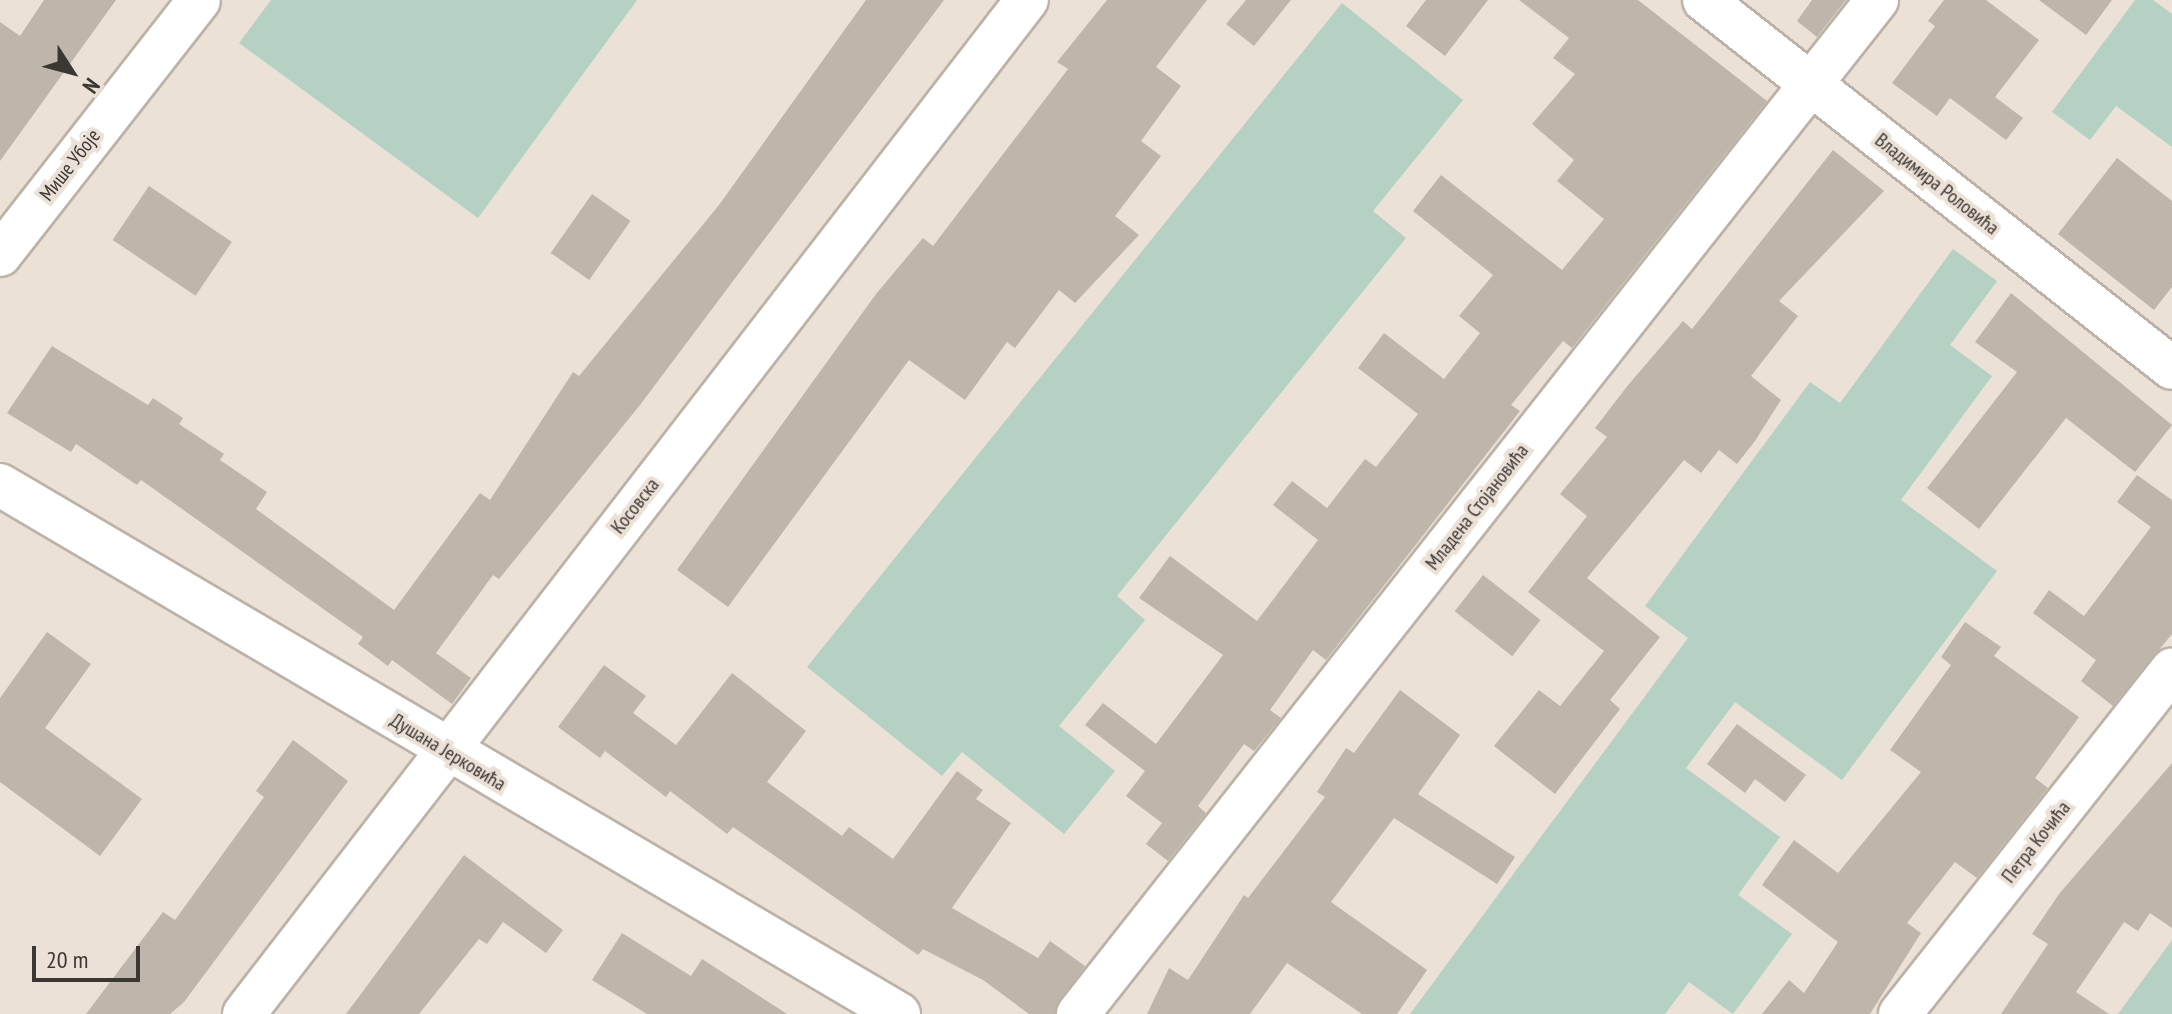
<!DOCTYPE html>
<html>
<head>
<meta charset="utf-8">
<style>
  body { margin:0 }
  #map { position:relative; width:2172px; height:1014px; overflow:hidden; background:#ebe1d6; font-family:"PT Sans Narrow",sans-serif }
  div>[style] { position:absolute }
  .green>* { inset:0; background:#b4d1c3 }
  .building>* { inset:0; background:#bfb6ab; transform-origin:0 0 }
  .roads { filter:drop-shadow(2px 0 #bcb2a7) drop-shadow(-2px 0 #bcb2a7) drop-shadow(0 2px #bcb2a7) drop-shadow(0 -2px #bcb2a7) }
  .minor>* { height:42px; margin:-21px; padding:0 21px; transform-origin:21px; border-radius:21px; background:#fff }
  span { translate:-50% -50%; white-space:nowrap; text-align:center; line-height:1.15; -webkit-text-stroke:8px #ebe1d6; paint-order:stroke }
  .street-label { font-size:20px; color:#3b3732 }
  .north { position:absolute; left:32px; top:32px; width:80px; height:80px; -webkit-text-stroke:6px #ebe1d6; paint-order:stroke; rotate:126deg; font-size:22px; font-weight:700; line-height:32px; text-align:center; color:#3b3732 }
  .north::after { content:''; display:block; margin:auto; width:28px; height:36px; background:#3b3732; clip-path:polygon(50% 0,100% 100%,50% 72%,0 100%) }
  .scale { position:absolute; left:32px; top:946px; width:108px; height:36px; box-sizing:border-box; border:4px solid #3b3732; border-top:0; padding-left:10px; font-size:24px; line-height:28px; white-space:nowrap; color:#3b3732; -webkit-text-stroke:6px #ebe1d6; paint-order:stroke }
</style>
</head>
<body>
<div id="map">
  <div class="green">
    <i style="clip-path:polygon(271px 0,637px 0,478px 218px,239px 43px)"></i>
    <i style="clip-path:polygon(2135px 0,2153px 0,2172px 14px,2172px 147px,2116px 106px,2090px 140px,2052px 112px)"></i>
    <i style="clip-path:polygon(1342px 3px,1463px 100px,1373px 211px,1406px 238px,1117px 596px,1145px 620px,1059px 726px,1115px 771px,1064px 834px,962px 752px,942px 776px,807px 667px)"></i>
    <i style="clip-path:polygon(1953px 249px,1997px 281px,1950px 345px,1992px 376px,1901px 500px,1997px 571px,1842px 780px,1735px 702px,1686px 768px,1780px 837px,1738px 895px,1792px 934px,1733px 1014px,1689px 982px,1665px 1014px,1410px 1014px,1688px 638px,1645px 606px,1810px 382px,1840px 403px)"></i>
    <i style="clip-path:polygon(2172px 940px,2172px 1014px,2118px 1014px)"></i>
  </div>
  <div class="building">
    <i style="clip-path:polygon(44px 0,116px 0,0 161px,0 22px,20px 36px)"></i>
    <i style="clip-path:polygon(866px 0,944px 0,640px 405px,499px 579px,493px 575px,436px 653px,471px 678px,452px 704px,392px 660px,388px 666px,358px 644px,363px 637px,141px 480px,137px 485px,76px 444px,71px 452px,7px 413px,52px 346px,148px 405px,153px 398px,183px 418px,179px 424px,224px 454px,220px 460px,267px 492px,256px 509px,394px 610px,480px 493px,490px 500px,573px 372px,579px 376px,719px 205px)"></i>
    <i style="clip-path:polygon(1107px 0,1207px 0,1156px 67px,1181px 86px,1141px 141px,1161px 156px,1115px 216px,1139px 235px,1075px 303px,1059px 290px,1015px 348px,1007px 342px,965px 400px,909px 360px,728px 607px,677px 570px,876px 294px,923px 238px,933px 246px,1068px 69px,1057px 62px)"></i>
    <i style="clip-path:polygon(1246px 0,1291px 0,1254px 46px,1226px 24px)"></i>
    <i style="clip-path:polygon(1426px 0,1488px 0,1445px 56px,1406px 26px)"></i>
    <i style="clip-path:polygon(1519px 0,1638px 0,1767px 101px,1572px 348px,1563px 341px,1511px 405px,1520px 411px,1326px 660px,1313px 650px,1270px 710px,1281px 718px,1254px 751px,1244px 744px,1198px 806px,1206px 813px,1168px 861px,1146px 844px,1162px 823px,1126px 796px,1145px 771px,1085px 725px,1103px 703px,1156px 744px,1223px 655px,1139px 598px,1170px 556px,1257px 621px,1318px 540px,1273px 505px,1292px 481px,1327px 508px,1365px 459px,1376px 467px,1418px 414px,1358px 368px,1384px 333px,1444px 379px,1480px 333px,1459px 316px,1493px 275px,1413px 211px,1441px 175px,1562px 270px,1604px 219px,1557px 181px,1574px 160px,1532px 124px,1575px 74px,1553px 58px,1569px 38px)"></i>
    <i style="clip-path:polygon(1812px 0,1846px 0,1817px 37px,1797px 21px)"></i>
    <i style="clip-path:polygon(1944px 0,1986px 0,2039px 40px,1995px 97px,2023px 118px,2006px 140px,1950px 98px,1937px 116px,1892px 83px,1935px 26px,1928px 21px)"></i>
    <i style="clip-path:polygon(2039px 0,2112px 0,2086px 35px)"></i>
    <i style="clip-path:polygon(1833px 150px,1884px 191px,1779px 301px,1798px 316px,1751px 376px,1781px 400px,1755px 441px,1737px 464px,1719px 450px,1701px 473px,1684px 460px,1587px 578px,1660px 637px,1610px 700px,1620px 709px,1555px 794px,1494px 746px,1539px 690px,1560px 706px,1604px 651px,1528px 592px,1587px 516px,1560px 494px,1607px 437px,1595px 428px,1629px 384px,1683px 321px,1692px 329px)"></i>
    <i style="clip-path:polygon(2117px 158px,2172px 201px,2172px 287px,2154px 310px,2058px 234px)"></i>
    <i style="left:149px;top:186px;width:100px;height:65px;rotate:34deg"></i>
    <i style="left:592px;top:194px;width:47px;height:72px;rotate:35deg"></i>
    <i style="clip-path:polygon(2011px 293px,2172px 425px,2135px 472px,2066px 418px,1979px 529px,1927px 488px,2017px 372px,1975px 342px)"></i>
    <i style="clip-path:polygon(2137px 475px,2172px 500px,2172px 634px,2113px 706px,2081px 681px,2096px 660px,2033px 613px,2049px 590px,2084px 616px,2151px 527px,2117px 502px)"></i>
    <i style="left:1483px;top:575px;width:73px;height:46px;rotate:38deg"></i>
    <i style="clip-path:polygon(1965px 622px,2001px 647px,1994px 656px,2079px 717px,2035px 778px,2048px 788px,1977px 878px,1955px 862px,1907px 923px,1921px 933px,1870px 1014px,1762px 1014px,1789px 980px,1804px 993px,1838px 942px,1762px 885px,1794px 840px,1838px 873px,1921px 772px,1890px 750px,1951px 665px,1941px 657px)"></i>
    <i style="clip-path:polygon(47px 632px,91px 664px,45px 728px,142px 799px,100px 856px,0 782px,0 698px)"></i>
    <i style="clip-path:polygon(604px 665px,646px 696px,633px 713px,676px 745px,732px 673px,806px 731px,767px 782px,842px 836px,849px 827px,893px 859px,957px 771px,983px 790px,976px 799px,1011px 823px,952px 908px,1038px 958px,1050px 941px,1085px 966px,1055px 1014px,1029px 1014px,983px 980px,923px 949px,918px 955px,733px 827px,727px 834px,670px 791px,666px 797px,605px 751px,600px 758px,558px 727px)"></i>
    <i style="clip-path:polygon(1400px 690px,1460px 735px,1418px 794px,1515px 857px,1497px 884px,1394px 818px,1331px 902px,1427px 970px,1397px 1014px,1362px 1014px,1287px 963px,1250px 1014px,1147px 1014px,1169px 968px,1188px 980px,1244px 895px,1248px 898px,1325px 797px,1317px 792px,1346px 748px,1354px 753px)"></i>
    <i style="clip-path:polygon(1737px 724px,1806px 775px,1785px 802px,1755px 779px,1745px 793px,1707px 764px)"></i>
    <i style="clip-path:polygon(293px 740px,348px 781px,184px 1002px,170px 1014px,86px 1014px,163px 912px,175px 920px,264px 797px,256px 791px)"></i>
    <i style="clip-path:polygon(2172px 763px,2172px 928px,2150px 913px,2138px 931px,2124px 922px,2076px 992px,2109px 1014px,2001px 1014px,2048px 944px,2032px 934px,2059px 894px)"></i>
    <i style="clip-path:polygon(464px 855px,563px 930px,546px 953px,503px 922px,487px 944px,479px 939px,419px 1014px,346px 1014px)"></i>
    <i style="clip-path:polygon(622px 933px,691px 976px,702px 959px,787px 1014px,647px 1014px,592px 980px)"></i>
  </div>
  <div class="roads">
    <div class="minor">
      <i style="left:1704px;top:0;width:595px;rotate:38.18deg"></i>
      <i style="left:0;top:255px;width:323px;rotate:-52deg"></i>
      <i style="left:0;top:485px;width:1043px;rotate:30.47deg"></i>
      <i style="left:244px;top:1014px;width:1281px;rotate:-52.33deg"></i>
      <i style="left:1078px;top:1014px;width:1291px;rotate:-51.76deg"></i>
      <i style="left:1900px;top:1014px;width:439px;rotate:-51.7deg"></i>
    </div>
  </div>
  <div class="street-label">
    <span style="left:70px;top:165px;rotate:-52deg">Мише Убоје</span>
    <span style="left:1937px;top:184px;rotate:38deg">Владимира Роловића</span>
    <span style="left:635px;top:506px;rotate:-52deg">Косовска</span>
    <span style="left:1477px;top:507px;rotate:-52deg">Младена Стојановића</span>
    <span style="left:448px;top:752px;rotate:31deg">Душана Јерковића</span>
    <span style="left:2036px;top:842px;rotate:-52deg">Петра Кочића</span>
  </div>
  <div class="north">N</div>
  <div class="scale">20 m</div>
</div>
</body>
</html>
